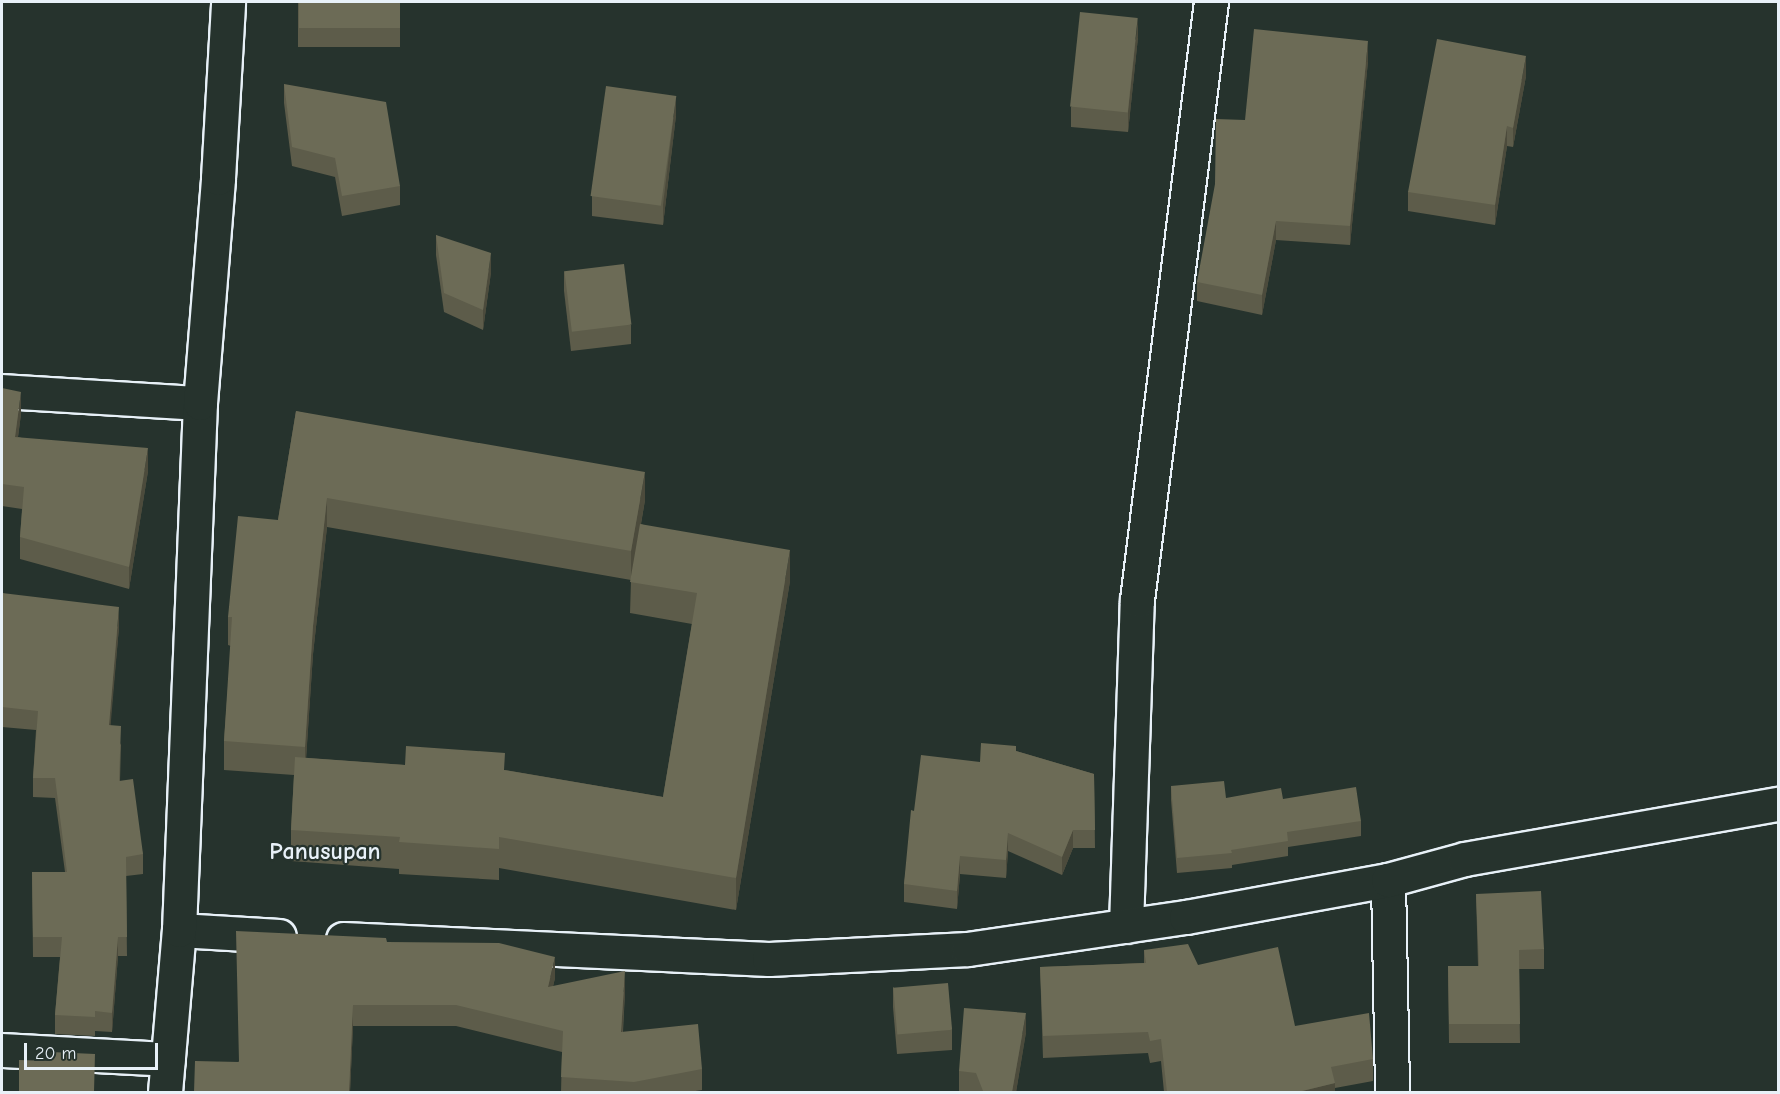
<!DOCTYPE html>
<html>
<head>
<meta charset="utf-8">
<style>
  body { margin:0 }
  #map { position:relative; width:1780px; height:1094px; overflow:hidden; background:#26332d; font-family:"Comic Neue",sans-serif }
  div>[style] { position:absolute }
  .roads { filter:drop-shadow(2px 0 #e8f1f8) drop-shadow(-2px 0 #e8f1f8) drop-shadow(0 2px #e8f1f8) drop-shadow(0 -2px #e8f1f8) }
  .minor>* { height:33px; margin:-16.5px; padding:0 16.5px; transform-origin:16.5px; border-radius:16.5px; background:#26332d }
  .tertiary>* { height:33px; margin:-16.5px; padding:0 16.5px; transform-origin:16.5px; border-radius:16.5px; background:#26332d }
  .wall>* { inset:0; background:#5d5c4a; transform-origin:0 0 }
  .shaded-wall>* { inset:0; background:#4c4b3c }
  .building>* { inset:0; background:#6c6b56; transform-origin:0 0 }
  span { translate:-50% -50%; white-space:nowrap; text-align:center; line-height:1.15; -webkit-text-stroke:4.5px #26332d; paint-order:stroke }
  .quarter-label { font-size:24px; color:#e8f1f8; font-weight:700 }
  .frame { position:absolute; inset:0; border:3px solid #e8f1f8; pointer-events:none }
  .scale { position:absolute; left:24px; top:1043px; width:134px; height:27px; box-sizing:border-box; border:3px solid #e8f1f8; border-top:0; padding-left:8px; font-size:18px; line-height:21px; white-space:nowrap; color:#e8f1f8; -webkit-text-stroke:4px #26332d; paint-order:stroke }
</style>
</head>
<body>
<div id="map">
  <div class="roads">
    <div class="minor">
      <i style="left:2px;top:391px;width:198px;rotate:3.5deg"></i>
      <i style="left:1388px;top:880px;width:212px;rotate:88.9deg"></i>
      <i style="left:1126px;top:926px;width:326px;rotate:-88.1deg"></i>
      <i style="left:1137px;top:600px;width:603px;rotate:-82.95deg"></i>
      <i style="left:179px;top:930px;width:100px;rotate:3.4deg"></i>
      <i style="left:343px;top:939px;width:426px;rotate:2.7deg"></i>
      <i style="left:769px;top:959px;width:199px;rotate:-2.9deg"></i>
      <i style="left:968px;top:949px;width:220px;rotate:-8.4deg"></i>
      <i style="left:1186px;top:917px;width:205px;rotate:-10.4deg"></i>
      <i style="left:1388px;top:880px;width:80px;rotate:-15.3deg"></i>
      <i style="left:1465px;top:859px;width:318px;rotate:-10deg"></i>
      <i style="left:2px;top:1050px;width:166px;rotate:3.1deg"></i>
    </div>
    <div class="tertiary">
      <i style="left:165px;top:1092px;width:163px;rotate:-85.1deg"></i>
      <i style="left:179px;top:930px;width:527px;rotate:-87.72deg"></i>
      <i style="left:200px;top:403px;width:226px;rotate:-85.4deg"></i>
      <i style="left:218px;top:178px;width:176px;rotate:-86.7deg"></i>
    </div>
  </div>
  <div class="wall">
    <i style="left:298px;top:2px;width:102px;height:45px"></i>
    <i style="clip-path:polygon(1138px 37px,1128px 132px,1071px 127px,1071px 107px)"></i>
    <i style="clip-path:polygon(1368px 61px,1350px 245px,1276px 240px,1262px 315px,1197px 301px,1197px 282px,1245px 120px)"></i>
    <i style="clip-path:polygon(1526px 76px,1513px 147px,1507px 146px,1495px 225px,1408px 211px,1408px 192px)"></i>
    <i style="clip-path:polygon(284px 84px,400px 186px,400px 205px,342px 216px,335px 177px,292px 166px,284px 103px)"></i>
    <i style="clip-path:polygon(676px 115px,663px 225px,592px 216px,592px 196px)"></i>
    <i style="clip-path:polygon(436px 235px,491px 272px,483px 330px,444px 312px,436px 255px)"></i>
    <i style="clip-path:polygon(564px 271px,631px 325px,631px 344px,571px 351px,564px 291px)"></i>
    <i style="clip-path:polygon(2px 388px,21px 414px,18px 437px,148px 471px,129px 589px,20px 559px,20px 537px,22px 509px,2px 506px)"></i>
    <i style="clip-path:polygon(evenodd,296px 411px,645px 500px,641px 524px,790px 581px,736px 910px,499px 868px,499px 880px,399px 874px,399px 869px,291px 861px,291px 830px,294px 775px,224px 770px,224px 741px,231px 646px,228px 645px,228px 617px,278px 520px,296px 411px,327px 527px,631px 580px,630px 613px,692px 624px,663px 797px,505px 770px,405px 765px,306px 758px,313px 654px,327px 527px)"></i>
    <i style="clip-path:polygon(2px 593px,119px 627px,110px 725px,121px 745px,120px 781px,143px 854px,143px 874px,126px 876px,127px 956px,118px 956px,112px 1032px,95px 1031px,95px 1036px,55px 1034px,55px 1015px,60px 957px,33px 957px,32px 872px,65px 872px,55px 798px,33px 797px,33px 778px,36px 730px,2px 727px)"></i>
    <i style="clip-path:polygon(1016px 751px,1094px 774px,1095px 848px,1073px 848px,1062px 875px,1008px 851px,1006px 878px,960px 874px,957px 909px,904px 902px,904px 884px,914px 811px,980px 762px)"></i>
    <i style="clip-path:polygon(1171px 786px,1226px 798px,1283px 799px,1361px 821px,1361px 836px,1288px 847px,1288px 856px,1232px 865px,1232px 868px,1177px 873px,1171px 800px)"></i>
    <i style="clip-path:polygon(1476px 894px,1544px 949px,1544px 969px,1519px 969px,1520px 1043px,1449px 1043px,1448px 966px,1478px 966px)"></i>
    <i style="clip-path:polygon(387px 942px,555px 978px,553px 986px,625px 992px,623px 1032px,702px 1069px,702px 1090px,689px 1092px,561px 1092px,562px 1052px,456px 1026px,353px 1026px,350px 1092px,194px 1092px,238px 1062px)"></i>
    <i style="clip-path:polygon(1144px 950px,1198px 965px,1295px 1026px,1373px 1059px,1373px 1081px,1335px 1088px,1335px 1092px,1164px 1092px,1161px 1061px,1150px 1063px,1148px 1053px,1043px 1058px,1040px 967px,1144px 963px)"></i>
    <i style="clip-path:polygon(893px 987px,952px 1030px,952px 1050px,897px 1054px,893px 1007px)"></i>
    <i style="clip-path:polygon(1026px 1032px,1016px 1092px,976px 1092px,959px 1091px,959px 1071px)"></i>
  </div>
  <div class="shaded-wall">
    <i style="clip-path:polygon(1138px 18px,1138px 37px,1128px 132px,1128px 112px)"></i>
    <i style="clip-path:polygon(1368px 41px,1368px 61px,1350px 245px,1350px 226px)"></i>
    <i style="clip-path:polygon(1526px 56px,1526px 76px,1513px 147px,1513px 128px)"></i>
    <i style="clip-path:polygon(676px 96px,676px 115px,663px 225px,663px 205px)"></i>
    <i style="clip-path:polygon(1507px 126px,1507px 146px,1495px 225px,1495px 205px)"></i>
    <i style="clip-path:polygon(1276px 221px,1276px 240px,1262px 315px,1262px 295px)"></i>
    <i style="clip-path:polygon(491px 253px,491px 272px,483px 330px,483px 310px)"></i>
    <i style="clip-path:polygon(21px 392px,21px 414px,15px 459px,15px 437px)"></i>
    <i style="clip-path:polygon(148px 448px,148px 471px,129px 589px,129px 567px)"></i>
    <i style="clip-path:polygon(645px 472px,645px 500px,631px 580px,631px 551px)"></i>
    <i style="clip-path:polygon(327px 498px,327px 527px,313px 654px,305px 776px,305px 747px,313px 626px)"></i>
    <i style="clip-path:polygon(790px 550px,790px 581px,736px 910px,736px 878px)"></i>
    <i style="clip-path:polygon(119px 607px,119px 627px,109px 744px,109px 725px)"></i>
    <i style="clip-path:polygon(1073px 830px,1073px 848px,1062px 875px,1062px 857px)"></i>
    <i style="clip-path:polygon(1008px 833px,1008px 851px,1006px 878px,1006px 860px)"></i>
    <i style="clip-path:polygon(960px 856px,960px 874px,957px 909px,957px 891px)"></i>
    <i style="clip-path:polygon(118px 937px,118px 956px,112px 1032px,112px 1013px)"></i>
    <i style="clip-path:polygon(555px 957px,555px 978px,548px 1008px,548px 987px)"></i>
    <i style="clip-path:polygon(625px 971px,625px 992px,621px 1053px,621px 1032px)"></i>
    <i style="clip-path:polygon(353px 1005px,353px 1026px,350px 1092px,349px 1092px)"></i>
    <i style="clip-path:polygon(1026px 1013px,1026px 1032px,1016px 1092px,1012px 1092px)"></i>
    <i style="clip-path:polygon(1335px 1083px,1335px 1092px,1298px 1092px)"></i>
  </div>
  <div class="building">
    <i style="left:299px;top:2px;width:101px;height:26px"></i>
    <i style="left:1080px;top:12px;width:58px;height:95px;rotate:6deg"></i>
    <i style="clip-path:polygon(1254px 29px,1368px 41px,1350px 226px,1276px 221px,1262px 295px,1197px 282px,1215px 184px,1216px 119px,1245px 120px)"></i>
    <i style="clip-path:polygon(1437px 39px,1526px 56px,1513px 128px,1507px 126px,1495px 205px,1408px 192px)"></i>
    <i style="clip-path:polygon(284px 84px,386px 102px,400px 186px,342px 196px,335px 158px,292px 147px)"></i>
    <i style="left:606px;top:86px;width:71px;height:111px;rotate:8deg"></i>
    <i style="clip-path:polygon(436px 235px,491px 253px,483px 310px,444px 293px)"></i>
    <i style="left:624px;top:264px;width:61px;height:60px;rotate:83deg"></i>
    <i style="clip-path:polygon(2px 388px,21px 392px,15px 437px,148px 448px,129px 567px,20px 537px,24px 487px,2px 484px)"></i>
    <i style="clip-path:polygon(296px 411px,645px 472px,631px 551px,327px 498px,313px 626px,305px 747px,224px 741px,232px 617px,228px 617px,238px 516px,278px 520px)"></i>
    <i style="clip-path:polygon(640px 524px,790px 550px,736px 878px,499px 837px,499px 849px,399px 842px,400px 837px,291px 830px,295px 757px,405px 765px,406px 746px,505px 753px,504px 770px,663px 797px,697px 593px,630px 582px)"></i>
    <i style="clip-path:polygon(2px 593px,119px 607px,109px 725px,121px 726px,119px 781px,133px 779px,143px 854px,126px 857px,127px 937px,118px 937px,112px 1013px,95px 1011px,95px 1017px,55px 1015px,62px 937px,33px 937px,32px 872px,67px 872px,55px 778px,33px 778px,38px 711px,2px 707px)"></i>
    <i style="clip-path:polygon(981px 743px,1016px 746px,1016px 751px,1094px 774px,1095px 830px,1073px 830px,1062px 857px,1008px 833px,1006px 860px,960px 856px,957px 891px,904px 884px,911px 810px,914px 811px,921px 755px,980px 762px)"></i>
    <i style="clip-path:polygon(1224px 781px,1226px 798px,1281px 788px,1283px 799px,1356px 787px,1361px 821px,1287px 832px,1288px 841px,1231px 850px,1232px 853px,1177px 858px,1171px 786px)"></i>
    <i style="clip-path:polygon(1541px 891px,1544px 949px,1519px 950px,1520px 1024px,1449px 1024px,1448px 966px,1479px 966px,1476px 894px)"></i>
    <i style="clip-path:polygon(236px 931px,386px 938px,387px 942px,499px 943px,555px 957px,548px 987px,625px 971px,621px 1032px,698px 1024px,702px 1069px,634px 1082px,561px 1077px,563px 1031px,456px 1005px,353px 1005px,349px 1092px,194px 1092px,195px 1061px,239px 1062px)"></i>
    <i style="clip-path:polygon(1188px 944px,1198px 965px,1278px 947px,1295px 1026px,1369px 1013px,1373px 1059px,1331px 1067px,1335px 1083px,1298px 1092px,1167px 1092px,1161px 1039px,1150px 1041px,1148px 1032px,1043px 1036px,1040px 967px,1146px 963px,1144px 950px)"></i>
    <i style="left:948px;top:983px;width:47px;height:55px;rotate:85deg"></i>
    <i style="clip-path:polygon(964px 1008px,1026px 1013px,1012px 1092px,992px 1092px,983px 1091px,976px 1073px,959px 1071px)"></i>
    <i style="clip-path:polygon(51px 1052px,95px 1054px,94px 1092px,19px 1092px,19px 1060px,50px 1061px)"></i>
  </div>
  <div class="quarter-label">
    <span style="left:325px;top:852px">Panusupan</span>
  </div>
  <div class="frame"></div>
  <div class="scale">20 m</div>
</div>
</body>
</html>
